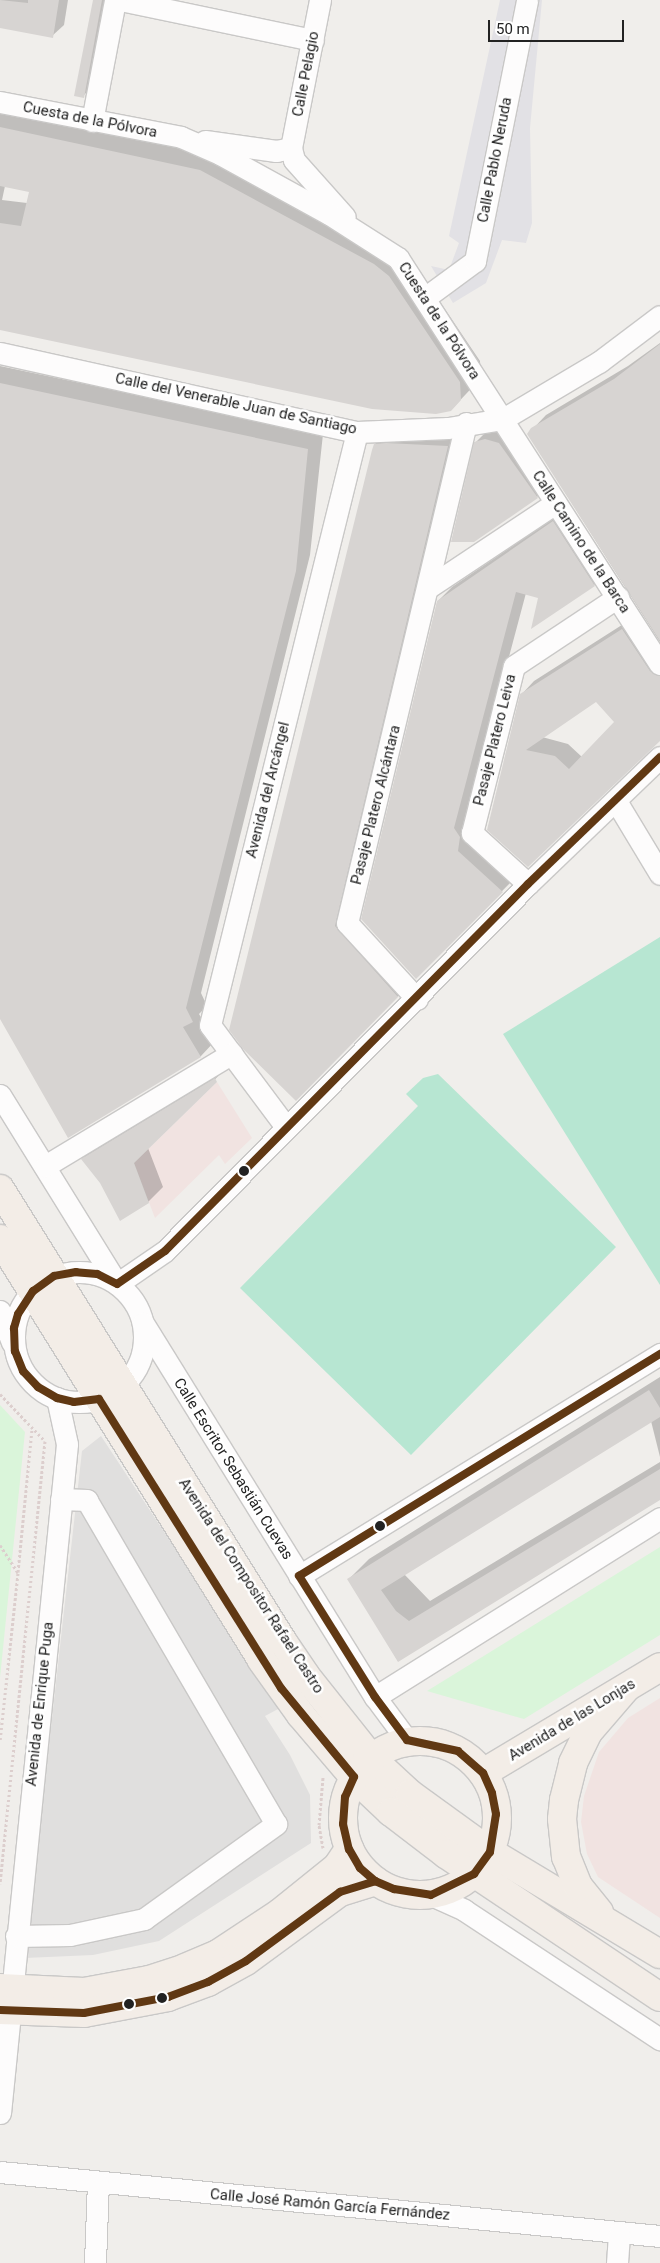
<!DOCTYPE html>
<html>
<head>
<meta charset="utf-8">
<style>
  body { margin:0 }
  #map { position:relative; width:660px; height:2263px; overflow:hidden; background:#f0eeeb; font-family:Roboto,sans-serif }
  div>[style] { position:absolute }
  .commercial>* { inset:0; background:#f1e3e1 }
  .park>* { inset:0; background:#daf5da }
  .pitch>* { inset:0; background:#b7e6d2 }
  .parking>* { inset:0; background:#e0dfde }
  .plaza>* { inset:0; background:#e2e1e5 }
  .shadow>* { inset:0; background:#0003 }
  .building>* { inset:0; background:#d7d4d2 }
  .path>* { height:3px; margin-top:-1.5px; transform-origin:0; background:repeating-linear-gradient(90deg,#dccecd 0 2.5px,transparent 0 5px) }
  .roads { filter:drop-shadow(1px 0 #c9c8c7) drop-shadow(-1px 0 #c9c8c7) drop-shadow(0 1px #c9c8c7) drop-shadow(0 -1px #c9c8c7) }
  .minor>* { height:21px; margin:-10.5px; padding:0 10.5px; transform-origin:10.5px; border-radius:10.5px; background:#fdfcfc }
  .minor>.ring { margin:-10.5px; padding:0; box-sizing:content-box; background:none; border:21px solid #fdfcfc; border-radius:50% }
  .major>* { height:28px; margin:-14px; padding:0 14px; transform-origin:14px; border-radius:14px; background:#f3ede7 }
  .major>.ring { margin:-14px; padding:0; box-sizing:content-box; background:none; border:28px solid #f3ede7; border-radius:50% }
  .bus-1>* { height:8px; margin:-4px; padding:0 4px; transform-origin:4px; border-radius:4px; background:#603813 }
  .dots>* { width:14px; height:14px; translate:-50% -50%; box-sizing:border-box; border:2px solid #fff; border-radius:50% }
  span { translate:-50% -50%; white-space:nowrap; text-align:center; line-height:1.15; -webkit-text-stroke:5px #fff; paint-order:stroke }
  .street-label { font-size:15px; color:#222 }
  .scale { position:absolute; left:488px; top:20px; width:136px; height:22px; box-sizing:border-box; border:2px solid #222; border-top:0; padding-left:6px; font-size:15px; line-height:18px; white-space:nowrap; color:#222; -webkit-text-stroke:4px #fff; paint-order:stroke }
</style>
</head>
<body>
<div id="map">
  <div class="commercial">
    <i style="clip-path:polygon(217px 1082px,252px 1138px,225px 1164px,219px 1155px,155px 1218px,134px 1163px)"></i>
    <i style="clip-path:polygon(660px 1698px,660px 1918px,598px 1877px,587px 1854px,581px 1822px,584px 1796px,599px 1752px,628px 1718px)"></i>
  </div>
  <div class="park">
    <i style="clip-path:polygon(0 1405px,25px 1432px,0 1678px)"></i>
    <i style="clip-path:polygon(660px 1547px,660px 1635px,524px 1719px,427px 1691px)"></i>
  </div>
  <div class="pitch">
    <i style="clip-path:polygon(660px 937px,660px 1285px,503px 1034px)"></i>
    <i style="clip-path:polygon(438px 1074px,616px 1247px,411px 1455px,240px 1288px,418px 1106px,406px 1094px,423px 1078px)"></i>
  </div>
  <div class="parking">
    <i style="clip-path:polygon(101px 1436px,280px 1708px,265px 1716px,290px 1755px,310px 1795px,311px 1843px,159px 1941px,93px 1955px,25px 1958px,82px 1451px)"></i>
  </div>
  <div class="plaza">
    <i style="clip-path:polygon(500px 0,542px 0,530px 128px,532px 223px,526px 243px,502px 240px,486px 283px,453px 303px,431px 266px,449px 270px,459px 243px,449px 236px)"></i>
  </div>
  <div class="shadow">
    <i style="clip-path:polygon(0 0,68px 0,64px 25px,52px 36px,0 27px)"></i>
    <i style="clip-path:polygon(94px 0,108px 0,91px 88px,83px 96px)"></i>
    <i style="clip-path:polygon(evenodd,0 103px,221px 150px,409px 256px,480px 361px,481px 378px,451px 410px,0 329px,0 103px,5px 186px,30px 191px,27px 203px,2px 200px,5px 186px)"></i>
    <i style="clip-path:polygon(660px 343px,660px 642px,528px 434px,546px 415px,628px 366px)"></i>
    <i style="clip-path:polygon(0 366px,323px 434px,310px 555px,201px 993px,207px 1006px,199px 1014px,215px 1041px,201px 1056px,68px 1136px,0 1016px)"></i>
    <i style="clip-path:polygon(501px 425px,552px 483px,537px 497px,476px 442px,491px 427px)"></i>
    <i style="clip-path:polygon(390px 430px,461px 432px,352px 917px,412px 982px,296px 1099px,375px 444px)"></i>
    <i style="clip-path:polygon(567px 509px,608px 571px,594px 585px,540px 597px,526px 593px,467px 814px,516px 877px,416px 978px,438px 601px,452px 587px)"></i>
    <i style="clip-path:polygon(evenodd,636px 616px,660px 652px,660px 738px,528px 865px,521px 695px,534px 681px,636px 616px,597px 700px,616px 722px,582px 757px,568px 744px,542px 737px,597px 700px)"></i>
    <i style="clip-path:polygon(230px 1064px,148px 1148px,163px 1187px,148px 1202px,101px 1183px,82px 1159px,97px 1144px)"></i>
    <i style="clip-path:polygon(660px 1377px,660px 1457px,651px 1421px,404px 1574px,430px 1601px,660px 1462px,660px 1498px,398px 1661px,349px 1579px,369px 1559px)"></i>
  </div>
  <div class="building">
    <i style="clip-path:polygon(0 0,28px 3px,28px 0,59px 0,53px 38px,0 28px)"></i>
    <i style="clip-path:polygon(93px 0,102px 0,84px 98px,74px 96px)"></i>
    <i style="clip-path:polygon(0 127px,200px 170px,374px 264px,389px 276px,460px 382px,461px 400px,451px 411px,436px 414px,372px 409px,0 330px,0 223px,21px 226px,29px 192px,0 186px)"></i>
    <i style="clip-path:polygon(660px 344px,660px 641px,527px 434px,531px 428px,614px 379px)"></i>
    <i style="clip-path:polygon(0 383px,308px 449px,296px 571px,186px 1008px,193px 1022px,183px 1027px,201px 1057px,68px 1138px,0 1019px)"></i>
    <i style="clip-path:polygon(485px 439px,499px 443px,538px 498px,474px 542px,451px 542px,474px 442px)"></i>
    <i style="clip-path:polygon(386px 443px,448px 446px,335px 926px,398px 997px,296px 1101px,244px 1050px,229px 1030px,372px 450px,374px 444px)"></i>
    <i style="clip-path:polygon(553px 521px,595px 586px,531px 629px,538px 598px,516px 592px,454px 828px,460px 837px,458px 851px,503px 892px,416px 979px,361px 919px,437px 601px)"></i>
    <i style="clip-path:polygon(evenodd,622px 629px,650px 671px,660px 676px,660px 741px,528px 867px,487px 830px,520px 694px,622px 629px,596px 702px,614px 722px,569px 769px,555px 756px,526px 750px,596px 702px)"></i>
    <i style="clip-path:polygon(215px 1078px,217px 1082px,134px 1163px,149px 1203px,120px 1221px,100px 1183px,81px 1159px)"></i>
    <i style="clip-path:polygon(649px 1390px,660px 1408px,660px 1417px,381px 1590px,396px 1611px,409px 1621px,660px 1469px,660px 1500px,398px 1662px,347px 1579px)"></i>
  </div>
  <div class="path">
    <i style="left:0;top:1394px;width:65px;rotate:46.2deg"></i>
    <i style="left:45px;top:1441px;width:445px;rotate:95.8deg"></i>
    <i style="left:0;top:1545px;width:33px;rotate:57deg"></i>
    <i style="left:18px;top:1573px;width:170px;rotate:96.1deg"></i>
    <i style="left:18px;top:1572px;width:145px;rotate:-84.4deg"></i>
    <i style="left:323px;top:1848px;width:23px;rotate:-100deg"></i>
    <i style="left:319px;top:1825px;width:48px;rotate:-85.2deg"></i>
  </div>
  <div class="roads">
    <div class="minor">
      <i style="left:121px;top:0;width:196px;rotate:11.8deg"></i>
      <i style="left:320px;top:0;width:151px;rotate:101.1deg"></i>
      <i style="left:291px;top:148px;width:12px;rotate:76deg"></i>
      <i style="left:294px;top:160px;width:76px;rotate:48.2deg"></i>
      <i style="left:0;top:102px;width:184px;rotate:10.9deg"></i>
      <i style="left:181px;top:137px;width:43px;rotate:23.6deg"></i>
      <i style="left:220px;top:154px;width:124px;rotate:28.8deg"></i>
      <i style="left:329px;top:214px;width:82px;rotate:32.5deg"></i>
      <i style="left:398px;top:258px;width:483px;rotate:57.2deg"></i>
      <i style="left:92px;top:121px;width:123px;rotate:-79.2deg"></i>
      <i style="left:205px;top:141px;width:72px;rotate:8deg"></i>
      <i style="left:276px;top:151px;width:15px;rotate:-11deg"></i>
      <i style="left:426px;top:297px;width:61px;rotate:-36.3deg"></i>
      <i style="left:475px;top:261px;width:266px;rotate:-78.7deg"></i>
      <i style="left:0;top:353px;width:366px;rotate:12.5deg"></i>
      <i style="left:357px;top:432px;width:91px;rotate:-2.5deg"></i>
      <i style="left:448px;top:428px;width:56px;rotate:-9.3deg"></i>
      <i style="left:503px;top:419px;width:112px;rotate:-30.7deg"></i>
      <i style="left:599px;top:362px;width:76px;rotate:-37deg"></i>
      <i style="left:429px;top:587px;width:150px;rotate:-33.6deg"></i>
      <i style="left:616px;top:801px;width:85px;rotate:58.9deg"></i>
      <i style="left:528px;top:884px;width:76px;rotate:-137.7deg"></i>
      <i style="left:472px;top:833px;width:172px;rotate:-75.9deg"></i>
      <i style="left:514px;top:666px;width:125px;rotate:-33.6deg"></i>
      <i style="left:417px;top:999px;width:103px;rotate:-132.6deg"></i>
      <i style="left:347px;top:923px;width:514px;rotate:-76.61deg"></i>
      <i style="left:0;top:1095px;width:222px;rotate:58.2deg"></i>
      <i style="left:286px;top:1127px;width:127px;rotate:-126.7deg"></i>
      <i style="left:210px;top:1025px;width:611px;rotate:-76.08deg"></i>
      <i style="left:45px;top:1166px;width:218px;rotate:-31.1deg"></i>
      <i class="ring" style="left:14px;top:1272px;width:109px;height:109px"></i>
      <i style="left:117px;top:1284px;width:58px;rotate:-34.5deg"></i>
      <i style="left:165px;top:1251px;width:516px;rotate:-45.31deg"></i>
      <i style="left:528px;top:884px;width:183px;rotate:-43.9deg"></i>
      <i style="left:0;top:1311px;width:34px;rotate:69deg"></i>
      <i style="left:143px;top:1323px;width:440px;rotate:58.2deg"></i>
      <i style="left:375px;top:1697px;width:54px;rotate:53.3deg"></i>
      <i style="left:299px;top:1576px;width:424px;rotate:-31.6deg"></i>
      <i style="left:375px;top:1697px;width:337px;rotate:-32.1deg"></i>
      <i style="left:431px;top:1895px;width:36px;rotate:24deg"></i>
      <i style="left:464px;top:1910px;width:235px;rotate:33.4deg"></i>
      <i style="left:16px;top:1936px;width:54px;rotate:-1.1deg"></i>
      <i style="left:70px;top:1935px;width:76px;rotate:-12.2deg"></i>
      <i style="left:144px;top:1919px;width:163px;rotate:-35.7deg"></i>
      <i style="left:276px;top:1824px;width:375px;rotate:-120.3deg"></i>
      <i style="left:87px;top:1500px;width:26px;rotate:-178deg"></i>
      <i style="left:0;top:2113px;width:672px;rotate:-84.28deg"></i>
      <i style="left:67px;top:1444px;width:47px;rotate:-102.3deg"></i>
      <i style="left:0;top:2172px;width:663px;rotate:5.54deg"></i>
      <i style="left:95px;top:2263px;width:80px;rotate:-87.9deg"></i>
      <i style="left:617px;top:2263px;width:30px;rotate:-86deg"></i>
    </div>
    <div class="major">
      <i style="left:0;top:1189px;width:534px;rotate:58.01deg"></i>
      <i style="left:283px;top:1642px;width:40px;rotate:56deg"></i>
      <i style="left:305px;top:1675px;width:106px;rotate:51.5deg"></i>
      <i style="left:371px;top:1758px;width:53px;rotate:42.7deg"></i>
      <i style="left:410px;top:1794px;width:99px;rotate:35.9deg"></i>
      <i style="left:490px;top:1852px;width:198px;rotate:31deg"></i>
      <i style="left:0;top:1239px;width:494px;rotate:58.1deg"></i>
      <i style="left:261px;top:1659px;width:69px;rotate:54.5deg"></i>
      <i style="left:301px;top:1715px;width:82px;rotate:49.5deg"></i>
      <i style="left:354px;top:1777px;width:51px;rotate:43.4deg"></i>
      <i style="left:391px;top:1812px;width:69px;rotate:37.4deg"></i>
      <i style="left:446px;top:1854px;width:257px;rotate:33.8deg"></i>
      <i class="ring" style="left:343px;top:1741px;width:126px;height:126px"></i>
      <i style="left:483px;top:1773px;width:206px;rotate:-30.9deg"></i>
      <i style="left:599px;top:1912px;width:33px;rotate:-129deg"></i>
      <i style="left:578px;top:1886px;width:31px;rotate:-112deg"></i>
      <i style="left:566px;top:1857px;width:38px;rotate:-96deg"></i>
      <i style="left:562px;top:1819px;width:19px;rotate:-84deg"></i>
      <i style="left:564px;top:1800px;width:38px;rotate:-76deg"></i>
      <i style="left:573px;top:1763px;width:34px;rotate:-64deg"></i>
      <i style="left:588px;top:1732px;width:58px;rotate:-49.2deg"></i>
      <i style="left:0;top:1988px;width:84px;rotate:2.7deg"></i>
      <i style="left:84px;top:1992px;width:66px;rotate:-10.5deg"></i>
      <i style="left:149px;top:1980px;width:38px;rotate:-18deg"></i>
      <i style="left:185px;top:1968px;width:36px;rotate:-23deg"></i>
      <i style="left:218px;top:1954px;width:74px;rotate:-33.5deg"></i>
      <i style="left:280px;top:1913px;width:73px;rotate:-38.9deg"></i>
      <i style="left:337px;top:1867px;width:22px;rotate:-56deg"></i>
      <i style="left:0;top:2010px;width:84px;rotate:2deg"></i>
      <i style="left:84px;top:2013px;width:86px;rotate:-10.8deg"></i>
      <i style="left:168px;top:1997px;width:43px;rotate:-20.6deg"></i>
      <i style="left:208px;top:1982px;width:43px;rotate:-28.9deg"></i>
      <i style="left:246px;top:1961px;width:117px;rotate:-36.3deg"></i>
      <i style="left:340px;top:1892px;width:37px;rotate:-17deg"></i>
    </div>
  </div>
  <div class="bus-1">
    <i style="left:660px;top:757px;width:183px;rotate:136.1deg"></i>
    <i style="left:528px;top:884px;width:516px;rotate:134.69deg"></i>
    <i style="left:165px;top:1251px;width:58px;rotate:145.5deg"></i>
    <i style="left:117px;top:1284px;width:22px;rotate:-153deg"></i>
    <i style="left:97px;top:1274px;width:21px;rotate:-175deg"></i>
    <i style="left:76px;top:1272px;width:22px;rotate:170deg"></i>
    <i style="left:54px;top:1276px;width:26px;rotate:144deg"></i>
    <i style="left:33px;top:1291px;width:27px;rotate:123deg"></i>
    <i style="left:18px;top:1314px;width:15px;rotate:106deg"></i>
    <i style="left:14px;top:1328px;width:23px;rotate:88deg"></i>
    <i style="left:15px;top:1351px;width:22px;rotate:68deg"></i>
    <i style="left:23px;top:1371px;width:22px;rotate:47deg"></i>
    <i style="left:38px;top:1387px;width:22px;rotate:30deg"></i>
    <i style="left:57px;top:1398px;width:17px;rotate:13deg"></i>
    <i style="left:74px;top:1402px;width:25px;rotate:-7deg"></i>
    <i style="left:99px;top:1399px;width:342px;rotate:57.8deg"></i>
    <i style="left:281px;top:1688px;width:115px;rotate:50.6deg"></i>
    <i style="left:354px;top:1777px;width:22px;rotate:114deg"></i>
    <i style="left:345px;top:1797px;width:27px;rotate:94deg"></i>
    <i style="left:343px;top:1824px;width:26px;rotate:77deg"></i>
    <i style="left:349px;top:1849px;width:22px;rotate:60deg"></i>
    <i style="left:360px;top:1868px;width:20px;rotate:41deg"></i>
    <i style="left:375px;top:1881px;width:21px;rotate:23deg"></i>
    <i style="left:394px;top:1889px;width:37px;rotate:9deg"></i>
    <i style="left:431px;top:1895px;width:48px;rotate:-26deg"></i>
    <i style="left:474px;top:1874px;width:27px;rotate:-54deg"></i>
    <i style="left:490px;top:1852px;width:38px;rotate:-81deg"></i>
    <i style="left:496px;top:1814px;width:21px;rotate:-101deg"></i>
    <i style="left:492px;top:1793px;width:22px;rotate:-114deg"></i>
    <i style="left:483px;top:1773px;width:33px;rotate:-139deg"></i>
    <i style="left:458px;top:1751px;width:52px;rotate:-167.8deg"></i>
    <i style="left:407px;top:1740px;width:54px;rotate:-126.7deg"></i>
    <i style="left:375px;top:1697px;width:143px;rotate:-122.1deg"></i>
    <i style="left:299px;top:1576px;width:424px;rotate:-31.6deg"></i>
    <i style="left:0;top:2010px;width:84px;rotate:2deg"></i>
    <i style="left:84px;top:2013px;width:86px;rotate:-10.8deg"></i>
    <i style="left:168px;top:1997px;width:43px;rotate:-20.6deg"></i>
    <i style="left:208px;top:1982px;width:43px;rotate:-28.9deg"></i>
    <i style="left:246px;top:1961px;width:117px;rotate:-36.3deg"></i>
    <i style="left:340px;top:1892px;width:37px;rotate:-17deg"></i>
  </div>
  <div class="dots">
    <i style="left:244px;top:1171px;background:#222"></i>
    <i style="left:380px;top:1526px;background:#222"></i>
    <i style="left:162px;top:1998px;background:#222"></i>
    <i style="left:129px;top:2004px;background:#222"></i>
  </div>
  <div class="street-label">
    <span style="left:306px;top:74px;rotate:-79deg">Calle Pelagio</span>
    <span style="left:90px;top:120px;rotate:11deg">Cuesta de la Pólvora</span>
    <span style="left:495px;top:160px;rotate:-79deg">Calle Pablo Neruda</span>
    <span style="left:439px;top:321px;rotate:57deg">Cuesta de la Pólvora</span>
    <span style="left:236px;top:404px;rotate:12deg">Calle del Venerable Juan de Santiago</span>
    <span style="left:581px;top:542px;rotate:57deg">Calle Camino de la Barca</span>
    <span style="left:495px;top:740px;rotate:-76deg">Pasaje Platero Leiva</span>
    <span style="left:268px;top:790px;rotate:-76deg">Avenida del Arcángel</span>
    <span style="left:376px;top:805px;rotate:-76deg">Pasaje Platero Alcántara</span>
    <span style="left:233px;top:1469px;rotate:58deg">Calle Escritor Sebastián Cuevas</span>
    <span style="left:251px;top:1586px;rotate:57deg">Avenida del Compositor Rafael Castro</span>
    <span style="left:40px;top:1704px;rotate:-84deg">Avenida de Enrique Puga</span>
    <span style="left:572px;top:1720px;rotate:-31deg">Avenida de las Lonjas</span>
    <span style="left:330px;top:2205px;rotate:5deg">Calle José Ramón García Fernández</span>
  </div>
  <div class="scale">50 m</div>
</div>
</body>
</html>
